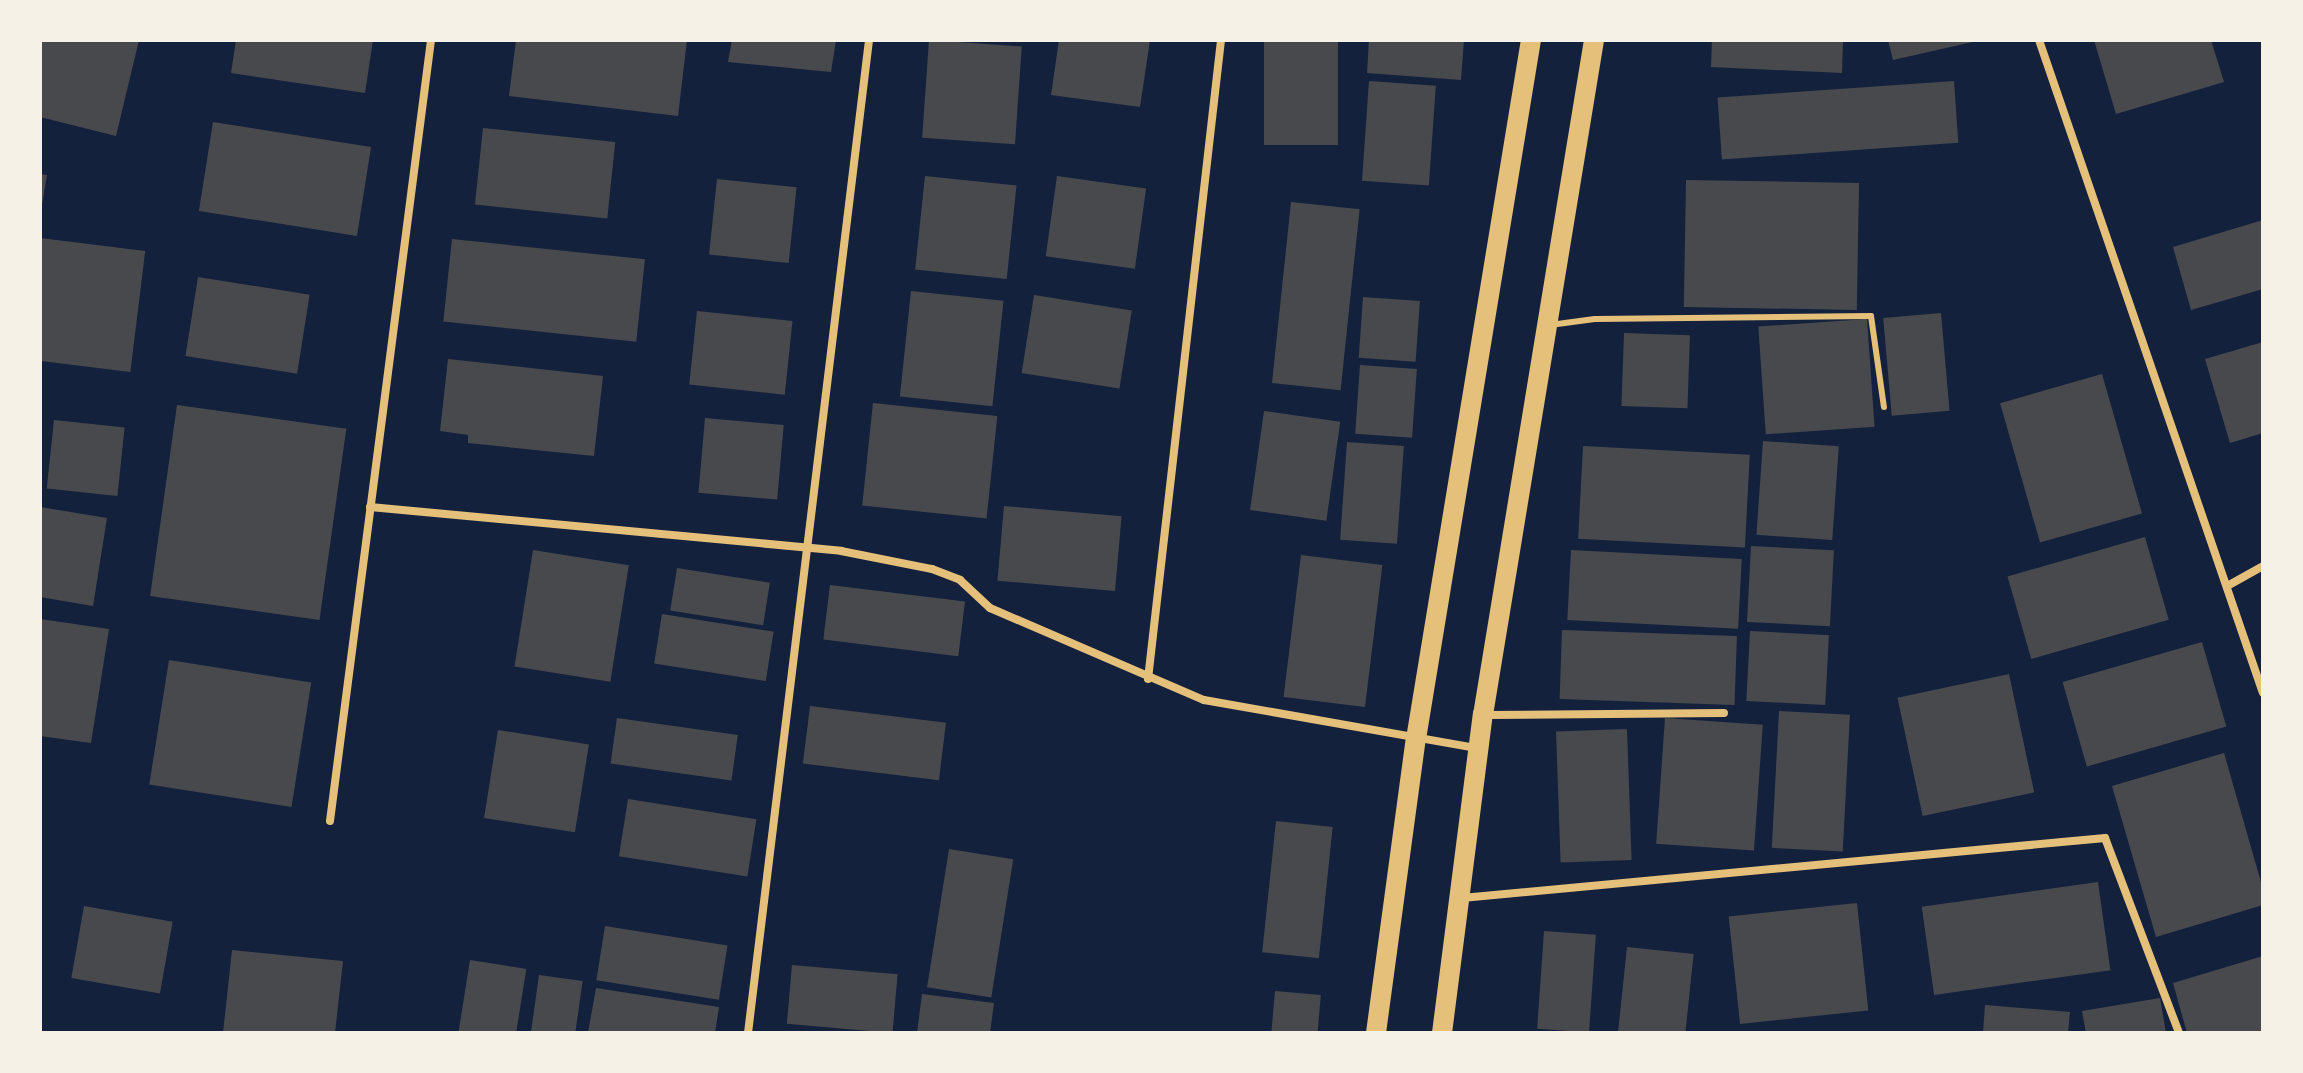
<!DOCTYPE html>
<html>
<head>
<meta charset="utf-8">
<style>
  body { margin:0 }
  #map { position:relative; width:2303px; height:1073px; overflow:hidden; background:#14213d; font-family:Manrope,sans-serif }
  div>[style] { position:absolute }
  .building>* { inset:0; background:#48494c; transform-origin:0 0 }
  .service>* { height:6px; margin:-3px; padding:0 3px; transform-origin:3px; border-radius:3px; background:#e5c07b }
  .minor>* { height:8px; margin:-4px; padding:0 4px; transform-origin:4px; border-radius:4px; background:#e5c07b }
  .primary>* { height:20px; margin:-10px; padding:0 10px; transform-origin:10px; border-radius:10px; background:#e5c07b }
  span { translate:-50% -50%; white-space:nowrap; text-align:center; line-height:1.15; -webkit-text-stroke:7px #f6f1e7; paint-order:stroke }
  .frame { position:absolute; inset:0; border:42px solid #f6f1e7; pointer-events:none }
</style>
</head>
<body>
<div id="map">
  <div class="building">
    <i style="clip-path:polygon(40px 40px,139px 40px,116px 136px,40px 117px)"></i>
    <i style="clip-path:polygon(236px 40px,373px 40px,365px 93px,231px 73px)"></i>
    <i style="clip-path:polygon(516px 40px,687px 40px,678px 116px,509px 96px)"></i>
    <i style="clip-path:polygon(732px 40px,836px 40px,831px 72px,728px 62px)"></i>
    <i style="left:929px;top:40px;width:93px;height:98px;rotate:4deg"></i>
    <i style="clip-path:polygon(1059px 40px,1150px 40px,1140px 107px,1051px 95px)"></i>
    <i style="left:1264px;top:40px;width:74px;height:105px"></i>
    <i style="clip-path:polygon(1369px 40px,1464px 40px,1461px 80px,1367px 73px)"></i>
    <i style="clip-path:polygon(1712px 40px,1843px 40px,1842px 73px,1711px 67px)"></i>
    <i style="clip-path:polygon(1888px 40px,1977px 40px,1977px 41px,1893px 60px)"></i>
    <i style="clip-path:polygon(2094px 40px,2211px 40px,2224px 82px,2116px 114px)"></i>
    <i style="left:1369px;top:81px;width:67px;height:100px;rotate:4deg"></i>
    <i style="left:1954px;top:81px;width:62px;height:237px;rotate:86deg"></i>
    <i style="left:213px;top:122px;width:160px;height:90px;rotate:9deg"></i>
    <i style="left:483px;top:128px;width:133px;height:77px;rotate:6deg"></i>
    <i style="clip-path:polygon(40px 174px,47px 175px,42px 205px,40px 205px)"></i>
    <i style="left:925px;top:176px;width:92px;height:94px;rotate:6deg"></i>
    <i style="left:1057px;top:176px;width:90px;height:81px;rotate:8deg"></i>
    <i style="left:717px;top:179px;width:80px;height:76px;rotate:6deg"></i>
    <i style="left:1859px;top:183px;width:127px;height:173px;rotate:91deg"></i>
    <i style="left:1291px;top:202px;width:69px;height:182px;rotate:6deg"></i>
    <i style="clip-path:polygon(2263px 220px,2263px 289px,2191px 310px,2173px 247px)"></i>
    <i style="left:40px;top:238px;width:106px;height:122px;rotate:7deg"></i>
    <i style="left:452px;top:239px;width:194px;height:83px;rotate:6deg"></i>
    <i style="left:198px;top:277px;width:113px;height:80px;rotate:9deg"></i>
    <i style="left:911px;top:291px;width:93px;height:106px;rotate:6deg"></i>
    <i style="left:1034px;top:295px;width:99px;height:79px;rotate:9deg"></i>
    <i style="left:1363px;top:297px;width:57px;height:61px;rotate:4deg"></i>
    <i style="left:697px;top:311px;width:96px;height:74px;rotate:6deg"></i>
    <i style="left:1941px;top:313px;width:98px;height:58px;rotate:85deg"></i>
    <i style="left:1867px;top:319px;width:108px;height:109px;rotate:86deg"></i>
    <i style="left:1624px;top:333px;width:66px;height:73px;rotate:2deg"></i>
    <i style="clip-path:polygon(2263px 342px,2263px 433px,2230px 443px,2205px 359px)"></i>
    <i style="clip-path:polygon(448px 359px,603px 376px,594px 456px,468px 443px,468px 435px,440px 431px)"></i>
    <i style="left:1360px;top:365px;width:57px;height:69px;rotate:4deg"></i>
    <i style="left:2102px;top:374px;width:145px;height:106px;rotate:74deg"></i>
    <i style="left:873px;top:403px;width:125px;height:103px;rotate:6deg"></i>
    <i style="left:177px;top:405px;width:171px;height:193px;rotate:8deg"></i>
    <i style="left:1264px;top:411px;width:77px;height:100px;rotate:8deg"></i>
    <i style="left:705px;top:418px;width:79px;height:75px;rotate:5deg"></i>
    <i style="left:54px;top:420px;width:71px;height:69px;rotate:6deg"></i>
    <i style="left:1763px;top:441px;width:76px;height:94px;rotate:4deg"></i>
    <i style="left:1347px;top:442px;width:57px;height:98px;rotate:4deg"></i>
    <i style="left:1583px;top:446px;width:167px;height:93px;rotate:3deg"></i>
    <i style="left:1004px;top:506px;width:118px;height:75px;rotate:5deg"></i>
    <i style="clip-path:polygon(40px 507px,107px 518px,93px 606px,40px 597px)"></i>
    <i style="left:2145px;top:537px;width:86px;height:143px;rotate:74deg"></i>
    <i style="left:1751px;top:546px;width:83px;height:76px;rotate:3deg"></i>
    <i style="left:533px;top:550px;width:97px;height:118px;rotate:9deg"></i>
    <i style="left:1571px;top:550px;width:171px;height:70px;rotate:3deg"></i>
    <i style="left:1301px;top:555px;width:82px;height:143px;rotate:7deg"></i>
    <i style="left:677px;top:568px;width:94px;height:43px;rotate:9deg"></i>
    <i style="left:830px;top:585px;width:136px;height:55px;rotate:7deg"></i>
    <i style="left:662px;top:614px;width:113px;height:50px;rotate:9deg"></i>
    <i style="clip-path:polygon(40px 619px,109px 629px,91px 743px,40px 736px)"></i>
    <i style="left:1562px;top:630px;width:175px;height:69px;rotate:2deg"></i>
    <i style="left:1750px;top:631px;width:79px;height:70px;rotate:3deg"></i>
    <i style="left:2202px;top:642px;width:88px;height:145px;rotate:74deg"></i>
    <i style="left:169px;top:660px;width:144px;height:126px;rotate:9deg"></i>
    <i style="left:2009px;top:674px;width:121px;height:114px;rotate:78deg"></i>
    <i style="left:810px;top:706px;width:137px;height:58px;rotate:7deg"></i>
    <i style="left:1779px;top:711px;width:71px;height:137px;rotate:3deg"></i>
    <i style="left:617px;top:718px;width:122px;height:46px;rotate:8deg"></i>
    <i style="left:1665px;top:718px;width:98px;height:126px;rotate:4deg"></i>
    <i style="left:1627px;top:729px;width:131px;height:71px;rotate:88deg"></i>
    <i style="left:498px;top:730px;width:92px;height:89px;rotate:9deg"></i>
    <i style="clip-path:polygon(2224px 753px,2263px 889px,2263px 905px,2156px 937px,2112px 786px)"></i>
    <i style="left:628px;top:799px;width:130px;height:58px;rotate:9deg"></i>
    <i style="left:1276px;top:821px;width:57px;height:132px;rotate:6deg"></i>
    <i style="left:949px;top:849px;width:65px;height:140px;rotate:9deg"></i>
    <i style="left:2098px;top:882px;width:89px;height:178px;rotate:82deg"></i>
    <i style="left:1857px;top:903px;width:108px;height:129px;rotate:84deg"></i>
    <i style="left:84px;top:906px;width:90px;height:73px;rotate:10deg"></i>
    <i style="left:605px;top:926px;width:124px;height:55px;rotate:9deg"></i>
    <i style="left:1544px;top:931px;width:52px;height:98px;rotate:4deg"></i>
    <i style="left:1627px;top:947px;width:67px;height:86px;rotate:6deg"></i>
    <i style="clip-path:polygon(232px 950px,343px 961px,335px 1033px,223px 1033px)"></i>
    <i style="clip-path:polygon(2263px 956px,2263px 1033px,2187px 1033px,2173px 983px)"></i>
    <i style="left:470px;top:960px;width:57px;height:74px;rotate:9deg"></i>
    <i style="left:792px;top:965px;width:106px;height:59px;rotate:5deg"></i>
    <i style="left:539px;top:975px;width:44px;height:59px;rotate:8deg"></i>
    <i style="clip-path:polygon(596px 988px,719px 1007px,715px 1033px,588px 1033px)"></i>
    <i style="left:1275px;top:991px;width:46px;height:42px;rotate:5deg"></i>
    <i style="clip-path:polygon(922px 994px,994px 1003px,990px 1033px,917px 1033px)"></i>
    <i style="clip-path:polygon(2160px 998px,2166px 1033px,2086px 1033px,2082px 1011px)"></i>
    <i style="clip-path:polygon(1985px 1005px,2070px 1012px,2068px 1033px,1983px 1033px)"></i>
  </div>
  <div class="service">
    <i style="left:1550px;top:325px;width:45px;rotate:-7.6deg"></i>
    <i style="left:1595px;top:319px;width:276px;rotate:-0.6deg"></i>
    <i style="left:1871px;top:316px;width:92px;rotate:81.9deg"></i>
  </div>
  <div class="minor">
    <i style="left:2039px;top:40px;width:690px;rotate:71.07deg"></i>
    <i style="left:370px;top:507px;width:473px;rotate:5.3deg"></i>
    <i style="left:841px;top:551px;width:93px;rotate:11.2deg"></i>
    <i style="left:932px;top:569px;width:30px;rotate:21deg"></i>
    <i style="left:960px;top:580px;width:41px;rotate:43deg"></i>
    <i style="left:990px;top:608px;width:233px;rotate:23.3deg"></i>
    <i style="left:1204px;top:700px;width:277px;rotate:10deg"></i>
    <i style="left:2229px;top:585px;width:39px;rotate:-29deg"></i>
    <i style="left:1148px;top:679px;width:643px;rotate:-83.48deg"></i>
    <i style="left:1484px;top:715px;width:240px;rotate:-0.5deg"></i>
    <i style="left:330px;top:821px;width:788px;rotate:-82.63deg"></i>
    <i style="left:1462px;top:898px;width:646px;rotate:-5.33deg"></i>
    <i style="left:2105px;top:838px;width:209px;rotate:69.2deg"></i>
    <i style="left:748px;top:1033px;width:1000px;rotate:-83.05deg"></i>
  </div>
  <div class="primary">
    <i style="left:1376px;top:1033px;width:297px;rotate:-82.3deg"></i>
    <i style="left:1416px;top:739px;width:708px;rotate:-80.66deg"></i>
    <i style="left:1442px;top:1033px;width:321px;rotate:-82.7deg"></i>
    <i style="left:1483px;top:715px;width:684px;rotate:-80.66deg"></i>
  </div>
  <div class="frame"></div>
</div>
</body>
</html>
